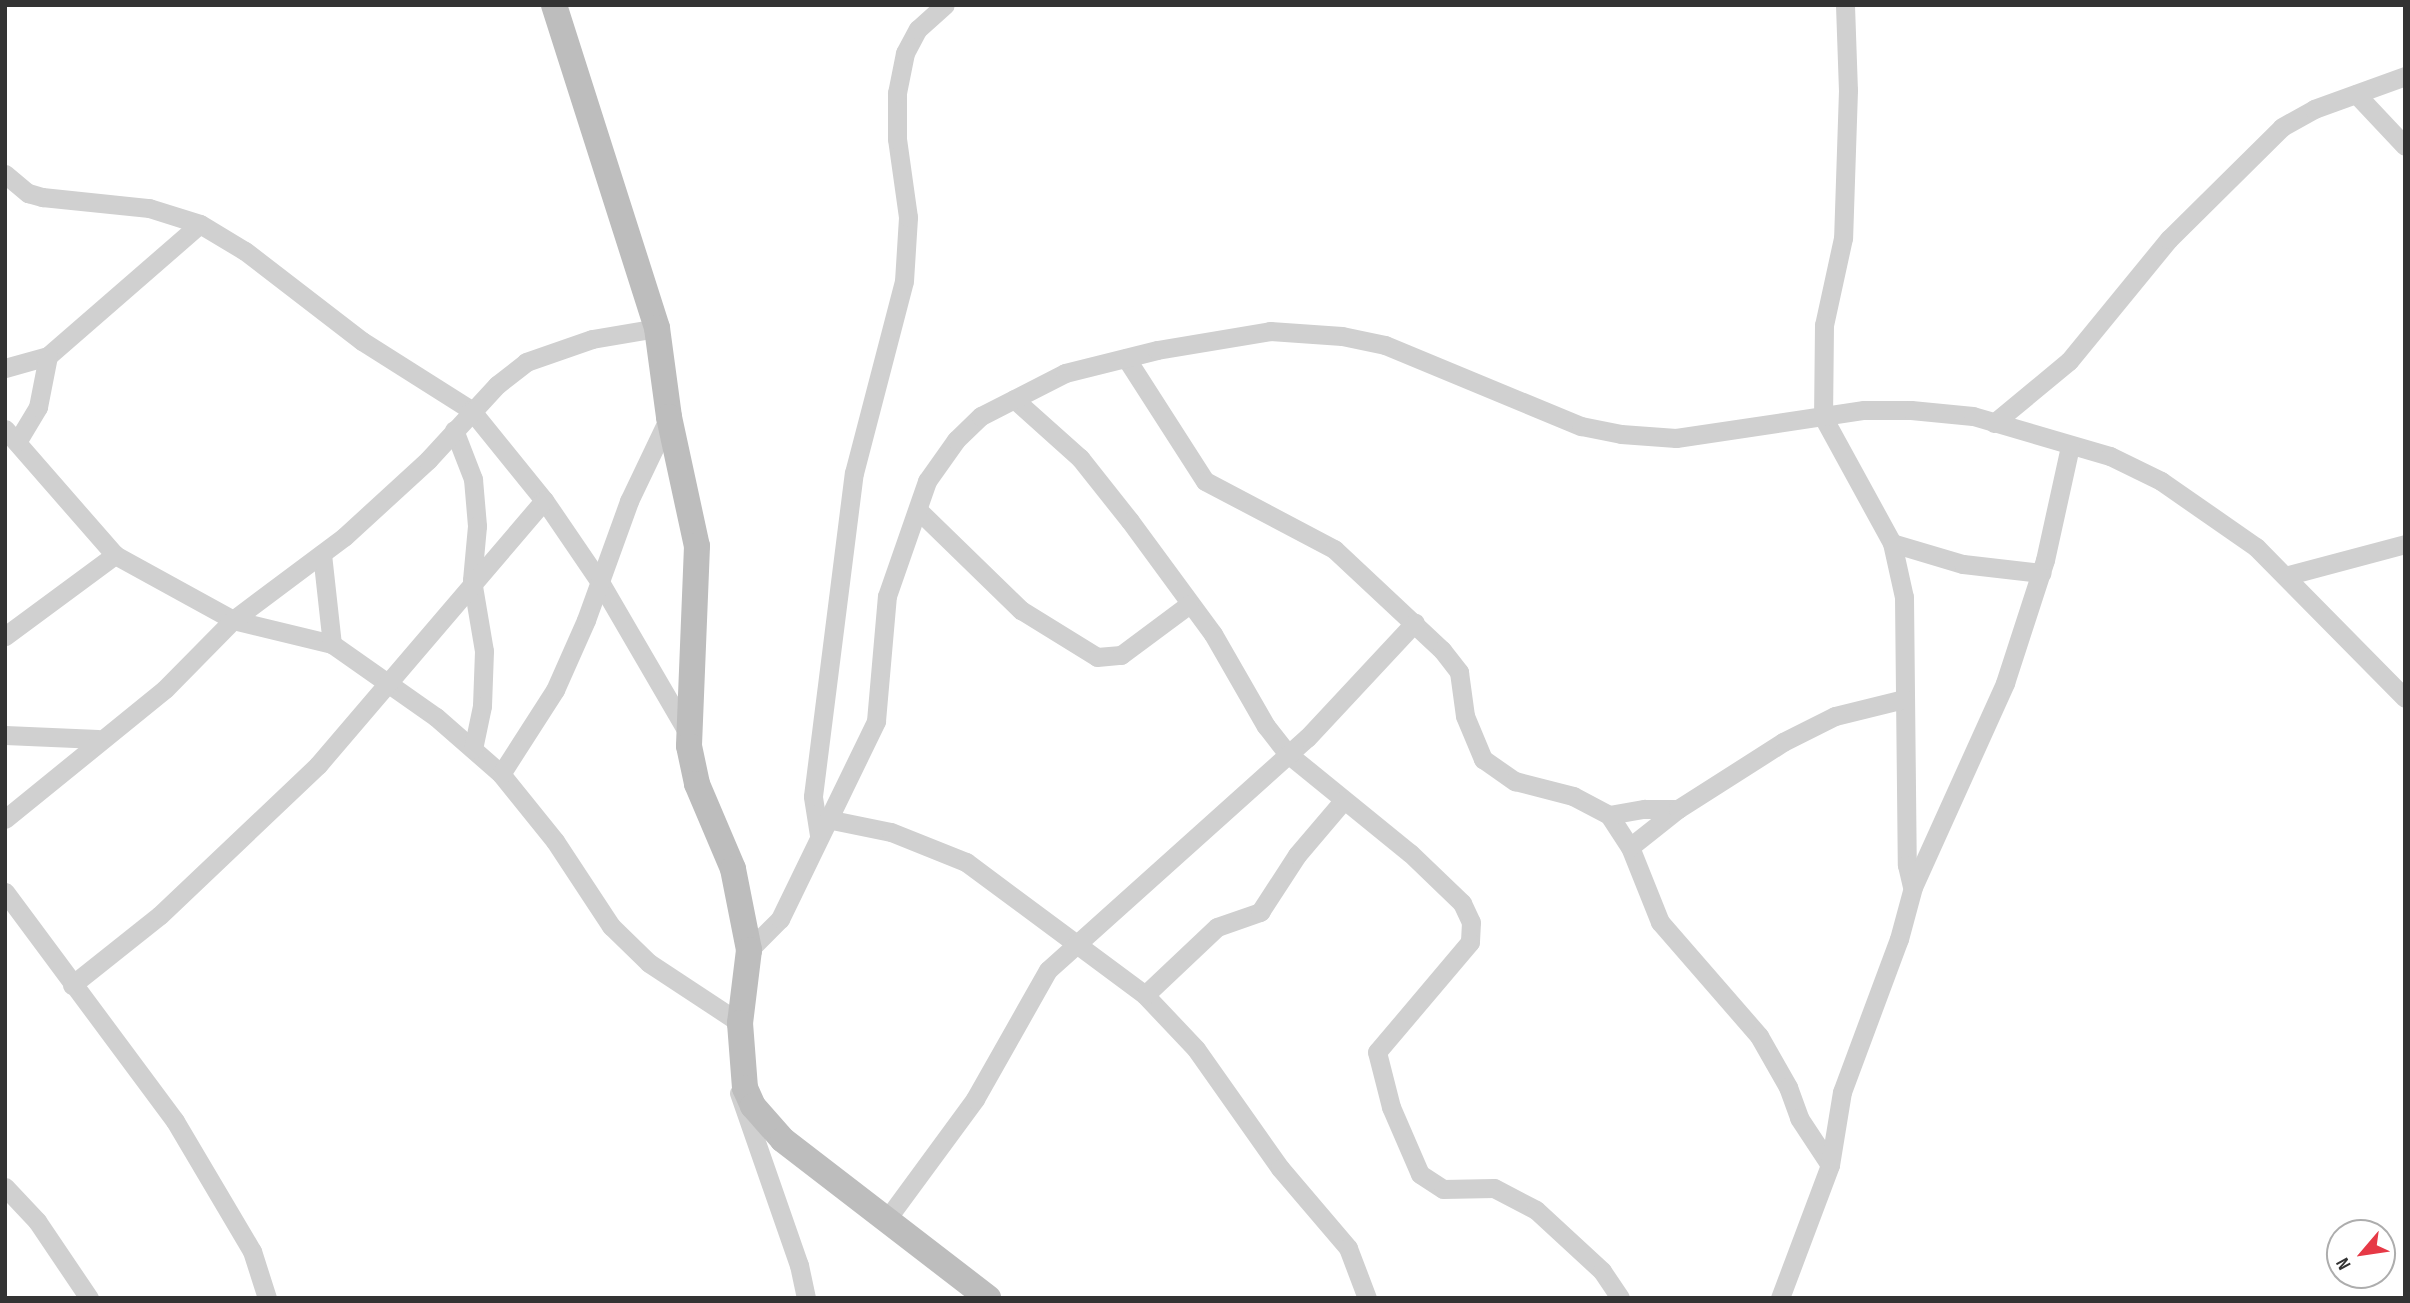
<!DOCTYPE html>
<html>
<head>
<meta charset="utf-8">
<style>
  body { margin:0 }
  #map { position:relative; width:2410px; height:1303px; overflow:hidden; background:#fff; font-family:"Sofia Sans Condensed",sans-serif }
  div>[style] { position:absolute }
  .street>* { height:19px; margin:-9.5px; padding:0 9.5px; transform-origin:9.5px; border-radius:9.5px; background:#d0d0d0 }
  .secondary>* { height:26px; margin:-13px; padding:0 13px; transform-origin:13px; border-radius:13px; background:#bdbdbd }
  span { translate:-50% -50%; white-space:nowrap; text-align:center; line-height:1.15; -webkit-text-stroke:7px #fff; paint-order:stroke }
  .frame { position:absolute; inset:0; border:7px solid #333; pointer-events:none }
  .north { position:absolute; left:2326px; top:1219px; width:70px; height:70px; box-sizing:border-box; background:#fff; border:2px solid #adadad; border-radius:50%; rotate:241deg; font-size:19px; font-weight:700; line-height:28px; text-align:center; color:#333 }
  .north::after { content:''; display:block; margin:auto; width:24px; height:32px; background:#e63946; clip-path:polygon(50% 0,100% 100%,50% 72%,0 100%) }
</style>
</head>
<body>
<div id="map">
  <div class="street">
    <i style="left:1845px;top:5px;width:85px;rotate:88deg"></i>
    <i style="left:1848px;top:90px;width:148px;rotate:91.9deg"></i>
    <i style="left:1843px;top:238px;width:89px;rotate:102.3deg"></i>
    <i style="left:1824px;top:325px;width:92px;rotate:90.6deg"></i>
    <i style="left:1823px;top:417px;width:144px;rotate:61.3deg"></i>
    <i style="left:1892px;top:543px;width:55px;rotate:77.5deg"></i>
    <i style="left:1904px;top:597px;width:268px;rotate:89.4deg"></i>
    <i style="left:1907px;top:865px;width:22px;rotate:77deg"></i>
    <i style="left:2356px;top:94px;width:71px;rotate:46.7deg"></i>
    <i style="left:5px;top:174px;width:30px;rotate:40deg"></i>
    <i style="left:28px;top:193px;width:15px;rotate:16deg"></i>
    <i style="left:42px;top:197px;width:108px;rotate:5.9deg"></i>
    <i style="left:149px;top:208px;width:53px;rotate:17.4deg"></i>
    <i style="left:200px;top:224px;width:52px;rotate:31deg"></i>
    <i style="left:245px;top:251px;width:148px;rotate:37.6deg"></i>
    <i style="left:362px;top:341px;width:129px;rotate:32.3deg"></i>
    <i style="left:471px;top:410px;width:116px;rotate:51deg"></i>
    <i style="left:544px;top:500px;width:99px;rotate:55.7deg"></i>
    <i style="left:600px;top:582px;width:177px;rotate:59.8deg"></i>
    <i style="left:1126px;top:358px;width:146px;rotate:57.3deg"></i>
    <i style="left:1205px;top:481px;width:146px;rotate:27.8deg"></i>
    <i style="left:1334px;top:549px;width:148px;rotate:43.1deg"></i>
    <i style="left:1442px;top:650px;width:28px;rotate:52deg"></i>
    <i style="left:1459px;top:672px;width:44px;rotate:82.2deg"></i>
    <i style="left:1465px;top:716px;width:47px;rotate:67.3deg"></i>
    <i style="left:1483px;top:759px;width:39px;rotate:35deg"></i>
    <i style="left:1515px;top:781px;width:60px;rotate:14.5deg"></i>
    <i style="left:1573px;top:796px;width:41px;rotate:27.8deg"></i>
    <i style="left:1609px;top:815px;width:38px;rotate:57deg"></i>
    <i style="left:1630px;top:847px;width:81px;rotate:68.2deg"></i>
    <i style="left:1660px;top:922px;width:151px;rotate:49deg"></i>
    <i style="left:1759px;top:1036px;width:59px;rotate:60.4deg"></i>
    <i style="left:1788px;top:1087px;width:33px;rotate:70deg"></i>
    <i style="left:1799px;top:1118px;width:56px;rotate:56.6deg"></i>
    <i style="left:5px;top:368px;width:45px;rotate:-15.6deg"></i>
    <i style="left:48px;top:356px;width:201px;rotate:-41deg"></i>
    <i style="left:1014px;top:399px;width:89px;rotate:41.8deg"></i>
    <i style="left:1080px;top:458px;width:80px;rotate:51.6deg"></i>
    <i style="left:1130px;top:521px;width:140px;rotate:53.7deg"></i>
    <i style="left:1213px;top:634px;width:106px;rotate:60.1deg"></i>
    <i style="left:1266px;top:726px;width:36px;rotate:52deg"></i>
    <i style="left:1288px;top:754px;width:157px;rotate:39.1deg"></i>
    <i style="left:1410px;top:853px;width:72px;rotate:43.9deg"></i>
    <i style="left:1462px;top:903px;width:21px;rotate:65deg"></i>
    <i style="left:1471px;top:922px;width:20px;rotate:93deg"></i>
    <i style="left:1470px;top:942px;width:144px;rotate:130.2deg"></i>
    <i style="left:1377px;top:1052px;width:57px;rotate:75.7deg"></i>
    <i style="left:1391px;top:1107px;width:73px;rotate:66.6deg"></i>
    <i style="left:1420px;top:1174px;width:27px;rotate:33deg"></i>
    <i style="left:1443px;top:1189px;width:51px;rotate:-1.1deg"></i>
    <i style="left:1494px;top:1188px;width:47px;rotate:27.6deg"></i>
    <i style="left:1536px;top:1210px;width:90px;rotate:42.7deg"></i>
    <i style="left:1602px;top:1271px;width:32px;rotate:56deg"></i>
    <i style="left:1994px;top:423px;width:97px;rotate:-39.6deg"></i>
    <i style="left:2069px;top:361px;width:158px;rotate:-50.7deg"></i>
    <i style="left:2169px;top:239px;width:159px;rotate:-44.7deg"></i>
    <i style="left:2282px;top:127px;width:37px;rotate:-29deg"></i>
    <i style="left:2314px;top:109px;width:97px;rotate:-19.9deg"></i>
    <i style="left:5px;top:429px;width:167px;rotate:48.9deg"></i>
    <i style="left:115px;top:555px;width:135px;rotate:28.8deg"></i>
    <i style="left:233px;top:620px;width:102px;rotate:13.6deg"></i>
    <i style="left:332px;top:644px;width:127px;rotate:35.1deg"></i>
    <i style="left:436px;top:717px;width:86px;rotate:41.2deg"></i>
    <i style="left:501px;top:774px;width:86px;rotate:51.1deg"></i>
    <i style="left:555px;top:841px;width:102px;rotate:56.6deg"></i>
    <i style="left:611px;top:926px;width:53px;rotate:44.2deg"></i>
    <i style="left:649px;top:963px;width:109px;rotate:33.4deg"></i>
    <i style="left:454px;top:430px;width:53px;rotate:68.8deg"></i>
    <i style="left:473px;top:479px;width:47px;rotate:85.1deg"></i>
    <i style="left:477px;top:526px;width:54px;rotate:95.3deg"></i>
    <i style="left:472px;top:580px;width:72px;rotate:80.4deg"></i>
    <i style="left:484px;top:651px;width:55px;rotate:92.1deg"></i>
    <i style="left:482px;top:706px;width:44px;rotate:101.8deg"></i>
    <i style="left:17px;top:442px;width:41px;rotate:-59deg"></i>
    <i style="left:38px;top:407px;width:52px;rotate:-78.9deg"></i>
    <i style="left:918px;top:510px;width:144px;rotate:44.2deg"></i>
    <i style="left:1021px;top:610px;width:89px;rotate:31.7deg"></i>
    <i style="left:1097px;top:657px;width:24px;rotate:-5deg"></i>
    <i style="left:1121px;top:655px;width:84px;rotate:-36.7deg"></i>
    <i style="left:1892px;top:543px;width:74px;rotate:16.5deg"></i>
    <i style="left:1963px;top:564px;width:79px;rotate:6.6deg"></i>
    <i style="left:322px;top:554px;width:91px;rotate:83.7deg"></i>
    <i style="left:2285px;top:576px;width:124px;rotate:-14.9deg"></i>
    <i style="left:5px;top:636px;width:137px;rotate:-36.4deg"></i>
    <i style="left:5px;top:735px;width:93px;rotate:2.5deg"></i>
    <i style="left:501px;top:774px;width:100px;rotate:-57.3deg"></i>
    <i style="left:555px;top:690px;width:77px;rotate:-66.1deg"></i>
    <i style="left:586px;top:620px;width:127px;rotate:-70.1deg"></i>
    <i style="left:629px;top:501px;width:93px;rotate:-64.5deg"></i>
    <i style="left:1609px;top:815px;width:36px;rotate:-10deg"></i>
    <i style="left:1644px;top:809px;width:34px"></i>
    <i style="left:5px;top:819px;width:206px;rotate:-39.1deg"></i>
    <i style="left:165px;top:689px;width:97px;rotate:-45.4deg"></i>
    <i style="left:233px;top:620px;width:139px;rotate:-36.8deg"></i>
    <i style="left:344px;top:537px;width:114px;rotate:-42.5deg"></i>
    <i style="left:428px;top:460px;width:102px;rotate:-47.4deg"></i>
    <i style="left:497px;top:385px;width:37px;rotate:-38deg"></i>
    <i style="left:526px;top:362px;width:70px;rotate:-19.2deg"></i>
    <i style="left:592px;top:339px;width:66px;rotate:-9.6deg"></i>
    <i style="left:827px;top:819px;width:65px;rotate:11.5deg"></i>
    <i style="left:891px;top:832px;width:81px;rotate:21.8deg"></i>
    <i style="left:966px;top:862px;width:223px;rotate:36.6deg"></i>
    <i style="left:1145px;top:995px;width:74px;rotate:46.6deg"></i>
    <i style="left:1196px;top:1049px;width:146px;rotate:54.8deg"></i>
    <i style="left:1280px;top:1168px;width:105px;rotate:49.6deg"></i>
    <i style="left:1348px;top:1248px;width:53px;rotate:69.2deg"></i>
    <i style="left:819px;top:835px;width:39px;rotate:-99deg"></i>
    <i style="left:813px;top:796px;width:326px;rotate:-82.8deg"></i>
    <i style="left:854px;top:473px;width:198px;rotate:-75.4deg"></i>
    <i style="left:904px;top:281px;width:64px;rotate:-86.4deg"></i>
    <i style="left:908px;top:217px;width:79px;rotate:-98deg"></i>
    <i style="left:897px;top:139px;width:46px;rotate:-90deg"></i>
    <i style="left:897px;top:93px;width:41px;rotate:-78.7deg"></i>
    <i style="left:905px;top:53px;width:27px;rotate:-62deg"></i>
    <i style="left:918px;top:29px;width:36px;rotate:-42deg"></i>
    <i style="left:1630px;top:847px;width:61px;rotate:-38.4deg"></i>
    <i style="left:1678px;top:809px;width:125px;rotate:-32.5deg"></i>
    <i style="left:1783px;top:742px;width:58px;rotate:-26.6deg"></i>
    <i style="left:1835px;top:716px;width:71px;rotate:-13.8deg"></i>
    <i style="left:5px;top:892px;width:285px;rotate:53.4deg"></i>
    <i style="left:175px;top:1121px;width:151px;rotate:59.4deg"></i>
    <i style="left:252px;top:1251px;width:49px;rotate:72.3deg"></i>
    <i style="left:749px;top:950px;width:44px;rotate:-45deg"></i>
    <i style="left:780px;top:919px;width:220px;rotate:-64.1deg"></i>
    <i style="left:876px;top:721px;width:125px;rotate:-85deg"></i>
    <i style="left:887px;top:596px;width:122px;rotate:-70.8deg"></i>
    <i style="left:927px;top:481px;width:50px;rotate:-54.7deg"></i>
    <i style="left:956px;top:440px;width:35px;rotate:-44deg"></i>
    <i style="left:981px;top:416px;width:94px;rotate:-27.1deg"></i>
    <i style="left:1065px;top:373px;width:95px;rotate:-14deg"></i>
    <i style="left:1157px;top:350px;width:115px;rotate:-9.5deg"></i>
    <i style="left:1270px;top:331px;width:72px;rotate:4deg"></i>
    <i style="left:1342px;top:336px;width:44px;rotate:11.8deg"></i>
    <i style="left:1385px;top:345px;width:212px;rotate:22.5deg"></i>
    <i style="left:1581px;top:426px;width:41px;rotate:11.3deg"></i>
    <i style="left:1621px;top:434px;width:55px;rotate:4.2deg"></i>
    <i style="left:1676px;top:438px;width:190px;rotate:-8.5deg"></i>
    <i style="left:1864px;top:410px;width:47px"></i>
    <i style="left:1911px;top:410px;width:62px;rotate:5.5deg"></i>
    <i style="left:1973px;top:416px;width:143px;rotate:16.3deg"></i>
    <i style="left:2110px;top:456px;width:57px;rotate:26.1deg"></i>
    <i style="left:2161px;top:481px;width:116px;rotate:34.8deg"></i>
    <i style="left:2256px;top:547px;width:212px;rotate:45.4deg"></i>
    <i style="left:72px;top:985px;width:112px;rotate:-38.5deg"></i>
    <i style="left:160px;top:915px;width:218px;rotate:-43.5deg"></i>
    <i style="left:318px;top:765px;width:348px;rotate:-49.5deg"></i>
    <i style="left:1145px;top:995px;width:99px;rotate:-43.4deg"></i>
    <i style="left:1217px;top:927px;width:46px;rotate:-19.2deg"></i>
    <i style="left:1260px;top:912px;width:68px;rotate:-57deg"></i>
    <i style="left:1297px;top:855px;width:71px;rotate:-49.6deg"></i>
    <i style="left:739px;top:1093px;width:182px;rotate:70.8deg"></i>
    <i style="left:799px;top:1265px;width:34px;rotate:78deg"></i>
    <i style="left:5px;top:1187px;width:47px;rotate:46.7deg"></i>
    <i style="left:37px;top:1221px;width:93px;rotate:56deg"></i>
    <i style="left:887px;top:1219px;width:149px;rotate:-53.7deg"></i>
    <i style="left:975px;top:1099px;width:148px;rotate:-60.5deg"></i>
    <i style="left:1048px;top:970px;width:348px;rotate:-41.9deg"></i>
    <i style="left:1307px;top:738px;width:158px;rotate:-47deg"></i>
    <i style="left:1780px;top:1298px;width:142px;rotate:-69.4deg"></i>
    <i style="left:1830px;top:1165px;width:74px;rotate:-80.7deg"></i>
    <i style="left:1842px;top:1092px;width:163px;rotate:-69.6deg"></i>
    <i style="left:1899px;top:939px;width:54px;rotate:-74.9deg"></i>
    <i style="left:1913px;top:887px;width:224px;rotate:-65.7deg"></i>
    <i style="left:2005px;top:683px;width:129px;rotate:-72deg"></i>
    <i style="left:2045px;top:560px;width:117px;rotate:-77.6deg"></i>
  </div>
  <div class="secondary">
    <i style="left:554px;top:5px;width:339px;rotate:72.3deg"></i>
    <i style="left:657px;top:328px;width:90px;rotate:82.3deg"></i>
    <i style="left:669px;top:417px;width:132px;rotate:77.8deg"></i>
    <i style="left:697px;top:546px;width:200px;rotate:92.3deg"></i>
    <i style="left:689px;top:746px;width:39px;rotate:78deg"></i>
    <i style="left:697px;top:784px;width:92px;rotate:67deg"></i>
    <i style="left:733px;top:869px;width:83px;rotate:78.8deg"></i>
    <i style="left:749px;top:950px;width:74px;rotate:97deg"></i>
    <i style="left:740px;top:1023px;width:65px;rotate:85.6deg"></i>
    <i style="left:745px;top:1088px;width:20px;rotate:66deg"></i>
    <i style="left:753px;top:1106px;width:45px;rotate:48.6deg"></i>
    <i style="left:783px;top:1140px;width:259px;rotate:37.6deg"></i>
  </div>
  <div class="frame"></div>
  <div class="north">N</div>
</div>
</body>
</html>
